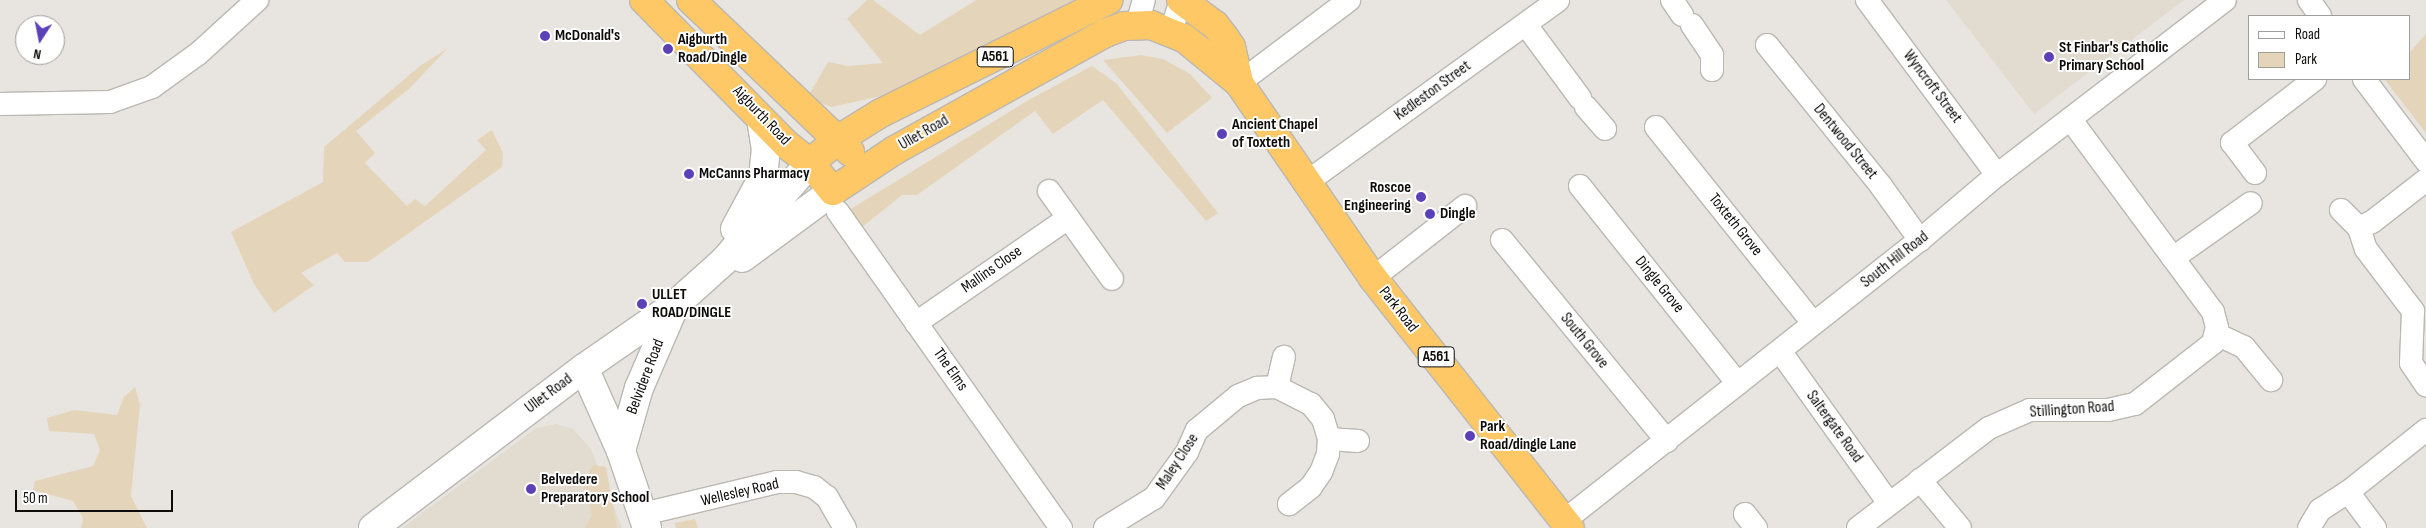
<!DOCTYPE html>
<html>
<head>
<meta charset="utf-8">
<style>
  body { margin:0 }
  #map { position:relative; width:2426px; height:528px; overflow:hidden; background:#e8e5e0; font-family:"Sofia Sans Condensed",sans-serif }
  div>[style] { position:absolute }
  .built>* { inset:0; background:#e2dbcf }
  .green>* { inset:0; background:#e4d5ba }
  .roads { filter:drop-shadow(1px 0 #bbb8b3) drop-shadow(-1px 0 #bbb8b3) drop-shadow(0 1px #bbb8b3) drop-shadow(0 -1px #bbb8b3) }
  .street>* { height:22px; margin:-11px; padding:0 11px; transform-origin:11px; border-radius:11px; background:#fff }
  .secondary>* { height:28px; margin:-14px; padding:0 14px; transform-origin:14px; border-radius:14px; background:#fff }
  .highway>* { height:28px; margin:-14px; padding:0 14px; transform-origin:14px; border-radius:14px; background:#fec866 }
  .dots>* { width:14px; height:14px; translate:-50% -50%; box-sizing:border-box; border:2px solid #fff; border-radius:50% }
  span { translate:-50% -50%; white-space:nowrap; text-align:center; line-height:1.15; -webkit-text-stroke:4px #fff; paint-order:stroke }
  .shield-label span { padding:1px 4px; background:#fff; border:1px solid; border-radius:4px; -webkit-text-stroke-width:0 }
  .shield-label { font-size:15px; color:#0d0c0a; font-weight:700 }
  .poi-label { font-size:16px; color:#0d0c0a; font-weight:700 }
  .left { translate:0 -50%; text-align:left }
  .right { translate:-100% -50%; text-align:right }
  .street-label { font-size:16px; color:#0d0c0a }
  .legend { position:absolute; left:2248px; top:15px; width:162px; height:65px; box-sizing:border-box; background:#fff; border:1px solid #9e9e9d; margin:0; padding:6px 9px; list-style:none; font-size:15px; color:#0d0c0a }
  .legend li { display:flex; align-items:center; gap:10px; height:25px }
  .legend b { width:25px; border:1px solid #9e9e9d }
  .north { position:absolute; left:15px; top:15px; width:50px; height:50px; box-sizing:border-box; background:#fff; border:1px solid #9e9e9d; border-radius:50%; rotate:191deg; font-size:14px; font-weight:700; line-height:20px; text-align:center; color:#0d0c0a }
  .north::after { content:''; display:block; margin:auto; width:18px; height:22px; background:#5c40b8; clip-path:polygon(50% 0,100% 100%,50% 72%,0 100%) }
  .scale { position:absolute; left:15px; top:490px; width:158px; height:22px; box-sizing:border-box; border:2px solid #0d0c0a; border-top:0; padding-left:6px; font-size:15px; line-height:18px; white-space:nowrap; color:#0d0c0a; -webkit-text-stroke:4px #fff; paint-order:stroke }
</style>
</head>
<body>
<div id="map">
  <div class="built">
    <i style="clip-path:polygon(1946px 0,2184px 0,2034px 114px)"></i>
    <i style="clip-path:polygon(556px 424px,573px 429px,591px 449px,622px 528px,402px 528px,536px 428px)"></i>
  </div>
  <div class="green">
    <i style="clip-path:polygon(867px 0,873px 0,920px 35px,976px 0,1074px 0,1029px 26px,886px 95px,831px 107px,815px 101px,810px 93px,828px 62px,848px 66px,883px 63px,847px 19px)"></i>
    <i style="clip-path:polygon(2426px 34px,2426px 133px,2385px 80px,2410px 79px,2410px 52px)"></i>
    <i style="clip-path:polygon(448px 48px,409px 89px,356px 131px,375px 153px,365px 163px,407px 206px,415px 199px,425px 206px,486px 150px,477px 140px,492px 130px,503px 153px,502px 167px,368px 262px,345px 262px,337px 253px,301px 273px,314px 285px,274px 313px,254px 284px,231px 232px,323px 182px,324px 147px,420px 66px)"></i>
    <i style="clip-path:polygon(1141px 55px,1163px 59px,1190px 74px,1212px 98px,1167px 133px,1103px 60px)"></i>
    <i style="clip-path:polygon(1092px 66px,1117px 84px,1218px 213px,1206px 221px,1103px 100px,1053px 134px,1035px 111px,917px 195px,902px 195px,861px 228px,849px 210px,1032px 98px)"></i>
    <i style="clip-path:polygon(135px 387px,140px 405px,131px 496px,147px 528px,81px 528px,83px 518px,73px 501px,33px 490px,35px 481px,93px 466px,100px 450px,94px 434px,49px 431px,47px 418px,74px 410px,117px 415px,124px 397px)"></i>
    <i style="clip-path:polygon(593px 465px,606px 467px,617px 528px,585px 528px,592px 515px,583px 483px)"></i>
    <i style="clip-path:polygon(695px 519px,698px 528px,676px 528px,675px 523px)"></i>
  </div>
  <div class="roads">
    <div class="street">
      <i style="left:1672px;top:0;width:18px;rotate:56deg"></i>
      <i style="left:1867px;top:0;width:218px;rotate:53.4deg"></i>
      <i style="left:2309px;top:0;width:19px;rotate:55deg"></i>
      <i style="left:1137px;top:24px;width:25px;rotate:-74deg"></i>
      <i style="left:1526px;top:25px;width:91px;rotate:53.5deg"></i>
      <i style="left:1692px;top:25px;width:36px;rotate:56deg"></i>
      <i style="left:1712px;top:55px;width:15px;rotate:90deg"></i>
      <i style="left:1171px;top:31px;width:33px;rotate:-72deg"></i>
      <i style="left:1767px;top:45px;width:181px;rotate:51deg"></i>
      <i style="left:1881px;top:186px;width:67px;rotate:54.2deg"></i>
      <i style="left:2364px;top:79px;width:103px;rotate:52.9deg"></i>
      <i style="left:1239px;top:83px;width:138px;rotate:-37deg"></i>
      <i style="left:0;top:104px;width:110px;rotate:-1deg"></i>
      <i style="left:110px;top:102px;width:45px;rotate:-19.7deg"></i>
      <i style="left:152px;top:87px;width:58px;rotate:-35.9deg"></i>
      <i style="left:199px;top:53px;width:79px;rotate:-42.4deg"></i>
      <i style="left:1586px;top:107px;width:29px;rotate:49deg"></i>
      <i style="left:1656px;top:127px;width:251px;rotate:51.3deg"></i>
      <i style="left:2255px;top:173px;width:38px;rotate:-127deg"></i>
      <i style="left:2232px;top:143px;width:105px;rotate:-37.6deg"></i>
      <i style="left:1307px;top:182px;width:310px;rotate:-35.9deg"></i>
      <i style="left:1580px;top:186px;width:253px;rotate:51.4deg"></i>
      <i style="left:1049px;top:191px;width:108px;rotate:54.4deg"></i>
      <i style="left:2341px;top:210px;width:25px;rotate:45deg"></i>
      <i style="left:2359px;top:228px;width:14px;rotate:-25deg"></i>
      <i style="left:2372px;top:222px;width:68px;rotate:-37.9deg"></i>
      <i style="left:838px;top:212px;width:387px;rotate:54.8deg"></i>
      <i style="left:2359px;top:228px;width:22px;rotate:72deg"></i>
      <i style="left:2366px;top:249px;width:78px;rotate:52.8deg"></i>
      <i style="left:2413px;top:311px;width:52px;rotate:92.2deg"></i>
      <i style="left:2411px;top:363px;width:27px;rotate:56deg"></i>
      <i style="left:1502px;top:240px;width:260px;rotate:50.6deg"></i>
      <i style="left:2173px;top:258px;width:95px;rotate:-35.2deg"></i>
      <i style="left:1373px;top:278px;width:117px;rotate:-38deg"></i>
      <i style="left:916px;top:323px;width:185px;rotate:-34.6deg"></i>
      <i style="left:2216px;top:334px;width:31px;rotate:25deg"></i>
      <i style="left:2244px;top:347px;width:43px;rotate:50.7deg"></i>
      <i style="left:1780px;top:351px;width:187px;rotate:54.4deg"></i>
      <i style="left:1277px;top:387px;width:31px;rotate:-77deg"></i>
      <i style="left:1329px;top:439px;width:29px;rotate:4deg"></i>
      <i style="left:1920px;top:480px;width:62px;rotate:50.2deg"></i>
      <i style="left:2348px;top:492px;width:45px;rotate:53.1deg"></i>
      <i style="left:643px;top:514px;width:138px;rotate:-13.4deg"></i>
      <i style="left:777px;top:482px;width:19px"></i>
      <i style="left:796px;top:482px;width:19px;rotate:16deg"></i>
      <i style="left:814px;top:487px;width:16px;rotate:38deg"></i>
      <i style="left:827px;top:497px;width:36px;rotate:60deg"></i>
      <i style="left:1745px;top:514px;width:18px;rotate:52deg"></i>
      <i style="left:1565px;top:520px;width:452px;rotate:-38.3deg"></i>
      <i style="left:1920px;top:240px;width:101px;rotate:-40.2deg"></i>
      <i style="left:1997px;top:175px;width:287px;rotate:-37.5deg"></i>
      <i style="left:1105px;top:528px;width:57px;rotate:-31.5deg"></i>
      <i style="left:1154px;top:498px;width:57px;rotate:-54.3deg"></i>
      <i style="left:1187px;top:452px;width:24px;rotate:-66deg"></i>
      <i style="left:1197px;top:430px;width:53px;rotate:-39.7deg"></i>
      <i style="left:1238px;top:396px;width:21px;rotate:-23deg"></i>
      <i style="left:1257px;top:388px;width:20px;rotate:-3deg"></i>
      <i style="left:1277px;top:387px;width:38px;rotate:27deg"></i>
      <i style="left:1311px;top:404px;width:19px;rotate:51deg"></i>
      <i style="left:1323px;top:419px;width:21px;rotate:73deg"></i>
      <i style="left:1329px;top:439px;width:15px;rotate:94deg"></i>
      <i style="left:1328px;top:454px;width:19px;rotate:111deg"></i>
      <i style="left:1321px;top:472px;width:18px;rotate:124deg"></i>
      <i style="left:1311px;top:487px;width:28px;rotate:142deg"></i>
      <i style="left:1858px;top:528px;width:165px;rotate:-37.4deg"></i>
      <i style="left:1989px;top:428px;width:45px;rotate:-23.7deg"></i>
      <i style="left:2030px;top:410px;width:78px"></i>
      <i style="left:2108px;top:410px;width:28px;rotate:-13deg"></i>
      <i style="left:2135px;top:404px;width:99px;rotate:-38deg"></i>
      <i style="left:2213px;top:343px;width:16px;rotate:-76deg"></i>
      <i style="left:2217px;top:327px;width:16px;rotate:-105deg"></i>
      <i style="left:2213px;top:312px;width:240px;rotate:-126.5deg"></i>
      <i style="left:2309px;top:528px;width:21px;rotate:-59deg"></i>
      <i style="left:2320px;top:510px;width:33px;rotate:-33deg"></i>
      <i style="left:2348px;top:492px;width:100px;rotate:-38.5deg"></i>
    </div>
    <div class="secondary">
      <i style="left:735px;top:229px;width:59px;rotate:-61.7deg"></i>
      <i style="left:763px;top:177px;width:27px;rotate:-84deg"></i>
      <i style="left:766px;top:150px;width:31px;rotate:-99deg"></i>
      <i style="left:742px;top:258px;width:113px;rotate:-36.4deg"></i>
      <i style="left:584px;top:368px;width:91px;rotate:66deg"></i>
      <i style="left:621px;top:451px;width:81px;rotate:71.3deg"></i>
      <i style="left:621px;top:451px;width:66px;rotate:-74.1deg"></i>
      <i style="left:639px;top:388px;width:90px;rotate:-66.6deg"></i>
      <i style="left:373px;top:528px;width:265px;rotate:-37.2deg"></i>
      <i style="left:584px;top:368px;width:111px;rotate:-34.7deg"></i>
      <i style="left:675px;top:305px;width:66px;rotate:-41.9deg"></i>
      <i style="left:724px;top:261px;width:130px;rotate:-48.7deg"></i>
    </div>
    <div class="highway">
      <i style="left:644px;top:0;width:204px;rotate:45.4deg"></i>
      <i style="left:787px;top:145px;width:29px;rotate:38deg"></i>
      <i style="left:810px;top:163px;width:36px;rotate:51deg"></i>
      <i style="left:833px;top:191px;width:74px;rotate:-33.5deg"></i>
      <i style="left:895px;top:150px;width:240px;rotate:-29.1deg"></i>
      <i style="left:1105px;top:33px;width:20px;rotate:-20deg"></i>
      <i style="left:1124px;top:26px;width:27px;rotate:-2deg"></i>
      <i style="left:1151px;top:25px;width:35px;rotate:22deg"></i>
      <i style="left:1184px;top:38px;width:71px;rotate:39.3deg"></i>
      <i style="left:1239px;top:83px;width:237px;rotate:55.5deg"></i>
      <i style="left:1373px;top:278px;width:318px;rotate:51.8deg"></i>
      <i style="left:691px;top:0;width:220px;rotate:43.7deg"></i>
      <i style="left:1181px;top:0;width:42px;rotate:36.3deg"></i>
      <i style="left:1215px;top:25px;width:16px;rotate:52deg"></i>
      <i style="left:1225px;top:38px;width:11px;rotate:56deg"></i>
      <i style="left:1231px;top:47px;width:37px;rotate:77deg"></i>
      <i style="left:810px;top:163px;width:38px;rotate:-40deg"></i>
      <i style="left:839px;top:139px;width:49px;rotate:-31.8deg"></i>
      <i style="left:881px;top:113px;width:254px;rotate:-26.4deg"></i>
    </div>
  </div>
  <div class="dots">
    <i style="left:545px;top:36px;background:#5c40b8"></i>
    <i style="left:668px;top:49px;background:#5c40b8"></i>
    <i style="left:2049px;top:57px;background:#5c40b8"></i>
    <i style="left:1222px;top:134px;background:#5c40b8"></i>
    <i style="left:689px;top:174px;background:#5c40b8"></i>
    <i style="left:1421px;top:197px;background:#5c40b8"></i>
    <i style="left:1430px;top:214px;background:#5c40b8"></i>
    <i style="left:642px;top:304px;background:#5c40b8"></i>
    <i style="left:1470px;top:436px;background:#5c40b8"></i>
    <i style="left:531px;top:489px;background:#5c40b8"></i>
  </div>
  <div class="shield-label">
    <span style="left:995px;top:57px">A561</span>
    <span style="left:1436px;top:357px">A561</span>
  </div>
  <div class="poi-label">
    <span class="left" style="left:555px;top:36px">McDonald's</span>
    <span class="left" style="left:678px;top:49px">Aigburth<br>Road/Dingle</span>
    <span class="left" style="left:2059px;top:57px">St Finbar's Catholic<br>Primary School</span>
    <span class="left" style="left:1232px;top:134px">Ancient Chapel<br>of Toxteth</span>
    <span class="left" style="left:699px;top:174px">McCanns Pharmacy</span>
    <span class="right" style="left:1411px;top:197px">Roscoe<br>Engineering</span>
    <span class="left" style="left:1440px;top:214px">Dingle</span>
    <span class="left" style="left:652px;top:304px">ULLET<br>ROAD/DINGLE</span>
    <span class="left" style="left:1480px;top:436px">Park<br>Road/dingle Lane</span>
    <span class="left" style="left:541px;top:489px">Belvedere<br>Preparatory School</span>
  </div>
  <div class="street-label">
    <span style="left:1932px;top:87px;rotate:53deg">Wyncroft Street</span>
    <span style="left:1433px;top:91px;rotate:-36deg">Kedleston Street</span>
    <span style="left:761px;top:116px;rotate:46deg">Aigburth Road</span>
    <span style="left:924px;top:133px;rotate:-30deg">Ullet Road</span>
    <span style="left:1845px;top:142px;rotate:51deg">Dentwood Street</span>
    <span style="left:1735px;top:225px;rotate:51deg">Toxteth Grove</span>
    <span style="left:1895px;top:260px;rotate:-38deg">South Hill Road</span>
    <span style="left:992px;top:270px;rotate:-35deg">Mallins Close</span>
    <span style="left:1659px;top:285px;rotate:51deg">Dingle Grove</span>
    <span style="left:1398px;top:310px;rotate:52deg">Park Road</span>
    <span style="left:1584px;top:341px;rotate:51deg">South Grove</span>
    <span style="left:950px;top:370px;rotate:55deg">The Elms</span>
    <span style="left:646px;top:377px;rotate:-69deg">Belvidere Road</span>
    <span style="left:549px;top:394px;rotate:-37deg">Ullet Road</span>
    <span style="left:2072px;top:410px;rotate:-4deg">Stillington Road</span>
    <span style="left:1834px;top:427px;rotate:54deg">Saltergate Road</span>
    <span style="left:1178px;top:462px;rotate:-57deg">Maley Close</span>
    <span style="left:740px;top:493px;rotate:-13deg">Wellesley Road</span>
  </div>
  <ul class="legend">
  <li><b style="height:6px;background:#fff"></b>Road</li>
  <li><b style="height:14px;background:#e4d5ba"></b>Park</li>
  </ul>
  <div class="north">N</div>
  <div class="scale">50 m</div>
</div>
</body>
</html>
